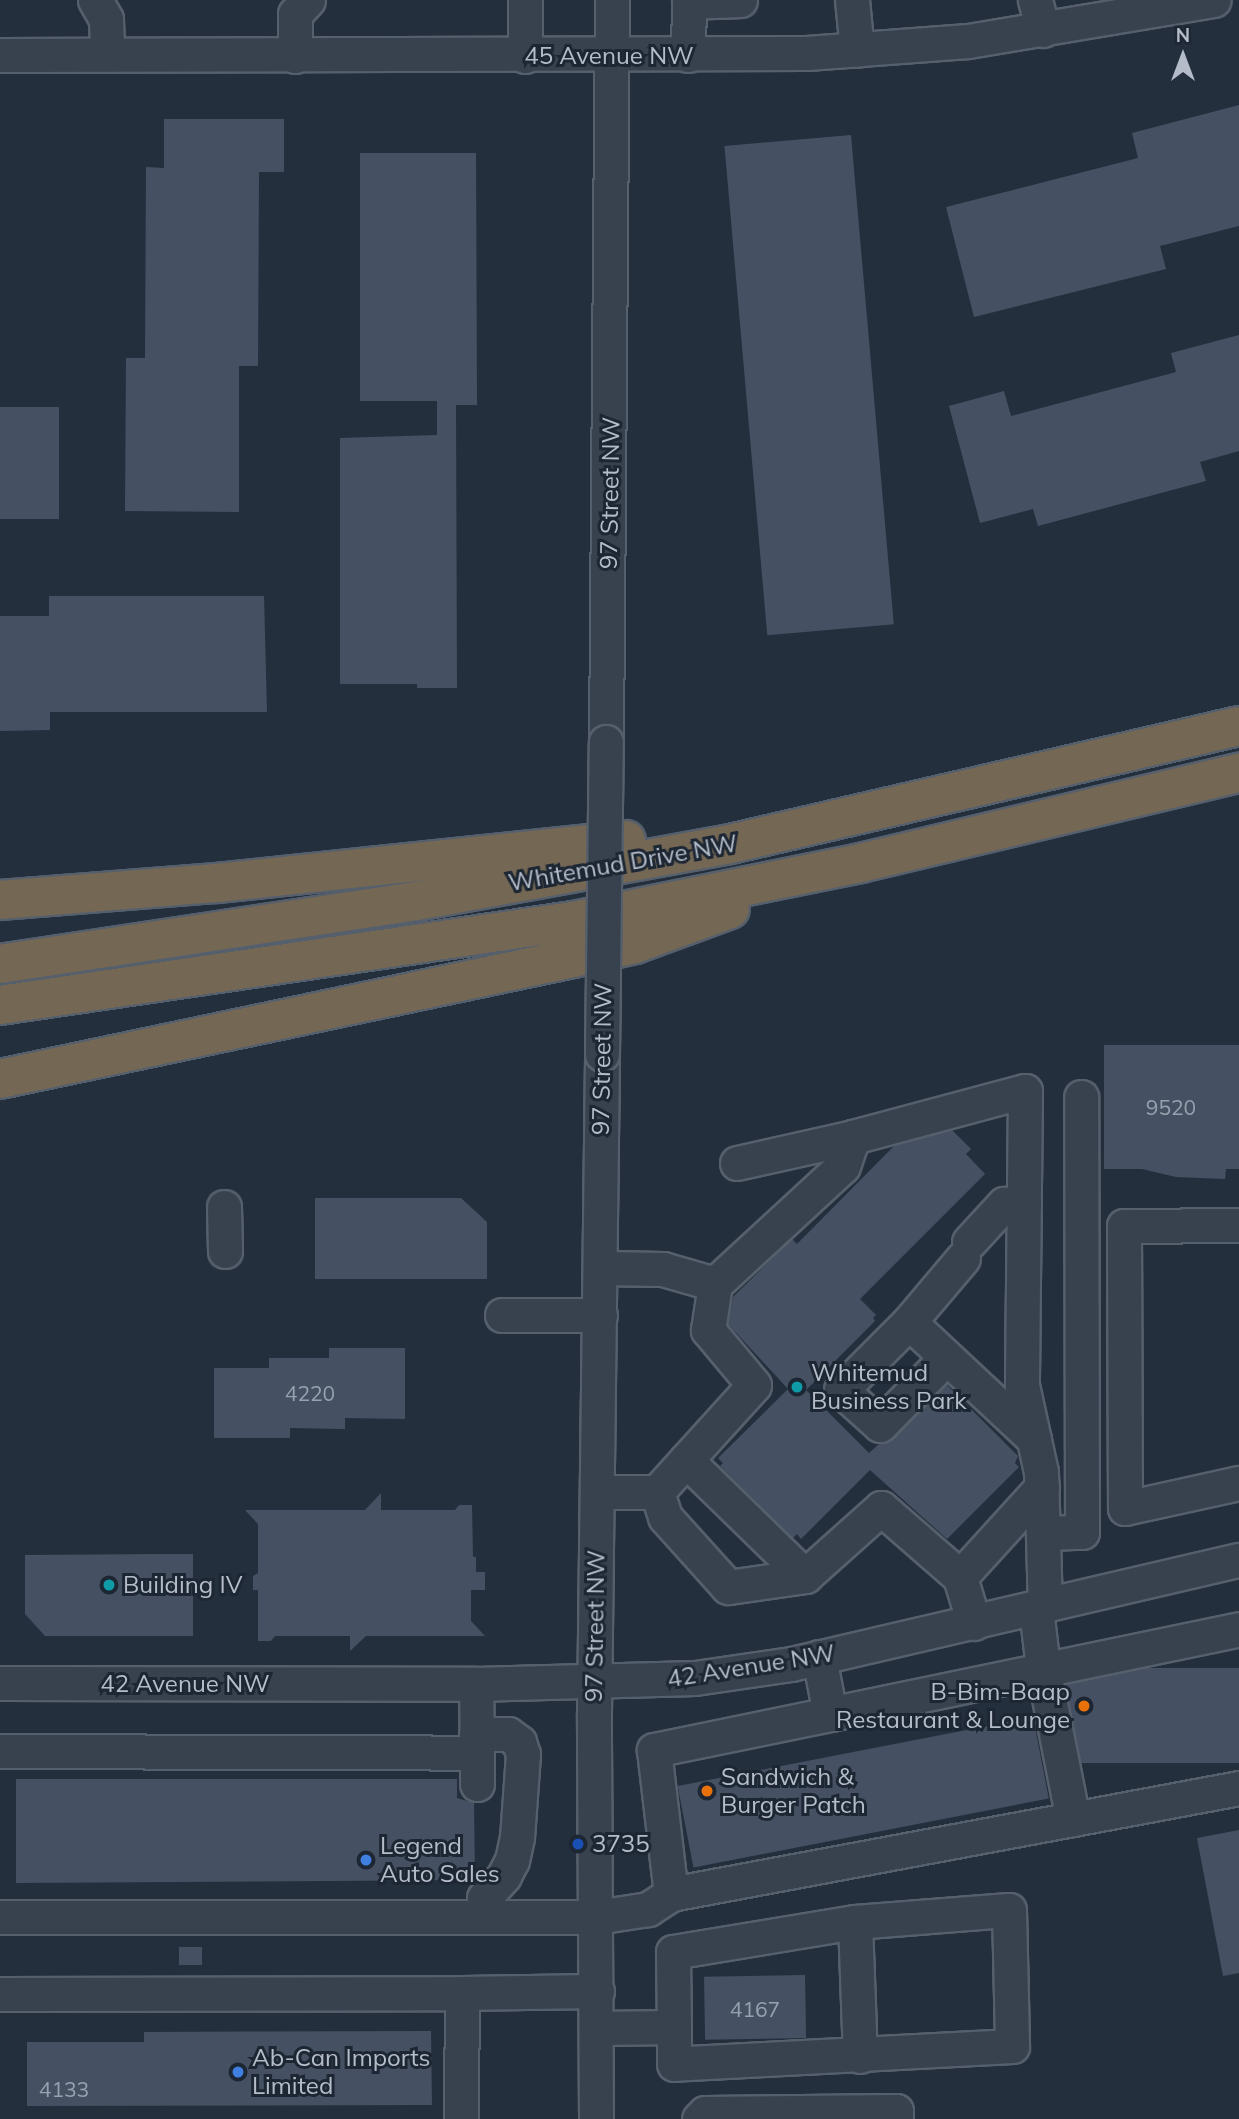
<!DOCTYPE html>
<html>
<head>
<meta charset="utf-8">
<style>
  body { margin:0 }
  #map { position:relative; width:1239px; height:2119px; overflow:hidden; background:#242f3e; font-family:Mulish,sans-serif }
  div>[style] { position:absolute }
  .building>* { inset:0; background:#455162; transform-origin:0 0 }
  .roads { filter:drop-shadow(2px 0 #565f6c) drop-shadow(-2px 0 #565f6c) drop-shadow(0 2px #565f6c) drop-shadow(0 -2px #565f6c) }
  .minor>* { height:33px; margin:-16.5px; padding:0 16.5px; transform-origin:16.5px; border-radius:16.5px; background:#38414e }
  .highway>* { height:38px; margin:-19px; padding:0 19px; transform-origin:19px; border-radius:19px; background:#746855 }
  .bridges { filter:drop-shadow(2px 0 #565f6c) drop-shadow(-2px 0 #565f6c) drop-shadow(0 2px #565f6c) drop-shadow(0 -2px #565f6c) }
  .minor-bridge>* { height:33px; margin:-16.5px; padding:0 16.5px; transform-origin:16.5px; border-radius:16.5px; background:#38414e }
  .dots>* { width:19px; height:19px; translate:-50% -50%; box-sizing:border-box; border:4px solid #1d2633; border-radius:50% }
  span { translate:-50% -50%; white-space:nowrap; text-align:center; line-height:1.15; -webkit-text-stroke:6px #1d2633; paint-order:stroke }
  .number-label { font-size:21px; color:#98a1af }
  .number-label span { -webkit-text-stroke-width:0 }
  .street-label { font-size:24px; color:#b4bcc9 }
  .poi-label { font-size:24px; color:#b4bcc9 }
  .left { translate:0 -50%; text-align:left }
  .right { translate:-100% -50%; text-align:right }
  .north { position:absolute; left:1148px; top:21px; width:70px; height:70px; -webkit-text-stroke:5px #1d2633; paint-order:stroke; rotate:0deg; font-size:19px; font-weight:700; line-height:28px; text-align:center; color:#b4bcc9 }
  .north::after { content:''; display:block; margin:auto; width:24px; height:32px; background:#b4bcc9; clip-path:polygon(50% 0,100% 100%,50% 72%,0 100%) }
</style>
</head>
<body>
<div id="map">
  <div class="building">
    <i style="clip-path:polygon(1239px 105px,1239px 226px,1160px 246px,1166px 269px,974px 317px,946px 207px,1138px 158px,1132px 133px)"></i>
    <i style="clip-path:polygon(164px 119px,284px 119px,284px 172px,259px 172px,258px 366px,239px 366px,239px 512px,125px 511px,126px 358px,145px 358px,146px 167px,164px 168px)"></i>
    <i style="left:851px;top:135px;width:491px;height:127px;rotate:85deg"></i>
    <i style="clip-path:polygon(360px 153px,476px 153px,477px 405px,456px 405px,457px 688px,417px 688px,417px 684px,340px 684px,340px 438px,437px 435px,437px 401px,360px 401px)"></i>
    <i style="clip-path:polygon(1239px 335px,1239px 451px,1200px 462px,1206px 481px,1038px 526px,1033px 509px,980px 523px,949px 406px,1004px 391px,1011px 416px,1176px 372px,1171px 353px)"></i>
    <i style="left:0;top:407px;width:59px;height:112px"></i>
    <i style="clip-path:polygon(49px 596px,264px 596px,267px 712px,50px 712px,50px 730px,0 731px,0 616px,49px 616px)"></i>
    <i style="clip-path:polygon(1104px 1045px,1239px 1045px,1239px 1169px,1226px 1169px,1225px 1179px,1176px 1177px,1142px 1169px,1104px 1169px)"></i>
    <i style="clip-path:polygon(952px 1130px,971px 1149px,966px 1154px,985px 1174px,860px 1299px,876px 1315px,873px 1318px,875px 1321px,806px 1390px,869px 1453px,879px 1444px,894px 1438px,947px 1385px,1018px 1456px,1015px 1463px,1019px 1467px,947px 1539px,870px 1470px,801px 1539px,797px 1534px,793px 1538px,720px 1466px,723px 1463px,718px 1458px,788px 1389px,728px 1324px,733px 1297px,792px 1239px,797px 1244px,894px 1146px)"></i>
    <i style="clip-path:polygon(315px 1198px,461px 1198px,487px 1222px,487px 1279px,315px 1279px)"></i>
    <i style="clip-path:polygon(329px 1348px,405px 1348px,405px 1419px,345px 1418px,345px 1429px,290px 1428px,290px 1438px,214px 1438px,214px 1368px,269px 1368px,269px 1358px,329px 1358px)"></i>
    <i style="clip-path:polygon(381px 1493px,381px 1510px,455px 1510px,459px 1505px,472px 1505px,473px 1557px,476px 1557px,476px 1572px,485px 1572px,485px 1590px,471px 1590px,471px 1621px,485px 1636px,366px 1636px,350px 1651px,350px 1636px,275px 1636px,271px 1641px,258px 1641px,258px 1590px,253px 1590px,253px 1576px,258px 1573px,258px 1524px,245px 1510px,365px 1510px)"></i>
    <i style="clip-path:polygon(163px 1554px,193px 1554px,193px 1636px,45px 1636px,25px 1614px,25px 1555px)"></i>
    <i style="left:1239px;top:1668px;width:95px;height:173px;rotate:90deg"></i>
    <i style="left:1033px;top:1717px;width:83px;height:362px;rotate:79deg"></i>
    <i style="clip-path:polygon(16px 1779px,457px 1779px,457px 1798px,474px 1803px,475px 1880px,16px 1883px)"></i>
    <i style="clip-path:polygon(1239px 1830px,1239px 1973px,1223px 1976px,1197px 1838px)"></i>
    <i style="left:179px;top:1947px;width:23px;height:18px"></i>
    <i style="left:805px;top:1975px;width:63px;height:101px;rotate:89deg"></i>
    <i style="clip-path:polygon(431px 2031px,432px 2105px,27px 2106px,27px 2042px,144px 2042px,144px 2032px)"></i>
  </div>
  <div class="roads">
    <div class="minor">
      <i style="left:95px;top:0;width:22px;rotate:60deg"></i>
      <i style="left:106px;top:19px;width:35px;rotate:88deg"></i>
      <i style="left:525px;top:0;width:56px;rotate:90deg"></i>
      <i style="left:852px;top:0;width:50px;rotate:84.3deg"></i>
      <i style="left:1035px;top:0;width:31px;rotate:75deg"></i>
      <i style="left:689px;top:2px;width:51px;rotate:-2.2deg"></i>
      <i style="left:0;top:55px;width:807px;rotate:-0.14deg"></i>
      <i style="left:807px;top:53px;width:161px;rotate:-4.3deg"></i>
      <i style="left:968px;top:41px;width:249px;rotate:-9.5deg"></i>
      <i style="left:688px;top:55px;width:55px;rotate:-89deg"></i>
      <i style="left:295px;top:56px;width:42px;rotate:-90deg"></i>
      <i style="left:295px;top:14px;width:19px;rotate:-47deg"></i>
      <i style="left:606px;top:742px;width:742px;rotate:-89.54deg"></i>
      <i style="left:737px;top:1163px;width:119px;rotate:-12.6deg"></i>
      <i style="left:853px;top:1137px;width:178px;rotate:-15deg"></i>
      <i style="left:1025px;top:1091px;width:294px;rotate:90.6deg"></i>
      <i style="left:1022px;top:1385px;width:89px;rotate:77.7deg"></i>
      <i style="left:1041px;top:1472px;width:134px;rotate:88.3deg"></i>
      <i style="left:224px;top:1207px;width:44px;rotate:88.7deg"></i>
      <i style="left:1239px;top:1225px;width:115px;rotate:179.5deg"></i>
      <i style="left:1124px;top:1226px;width:282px;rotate:89.8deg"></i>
      <i style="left:1125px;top:1508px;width:117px;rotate:-12.4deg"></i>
      <i style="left:969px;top:1242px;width:52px;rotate:-47.4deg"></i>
      <i style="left:1004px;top:1204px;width:20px;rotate:3deg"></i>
      <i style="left:963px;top:1258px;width:84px;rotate:130.2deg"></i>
      <i style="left:909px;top:1322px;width:171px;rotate:43.1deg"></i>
      <i style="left:715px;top:1284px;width:174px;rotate:-42.7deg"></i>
      <i style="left:843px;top:1166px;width:31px;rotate:-71deg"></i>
      <i style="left:502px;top:1315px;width:98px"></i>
      <i style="left:909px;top:1322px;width:96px;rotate:135deg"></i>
      <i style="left:841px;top:1390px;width:52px;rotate:41.9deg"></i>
      <i style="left:880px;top:1425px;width:93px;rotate:-45.4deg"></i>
      <i style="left:686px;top:1460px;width:166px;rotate:44.3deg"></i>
      <i style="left:805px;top:1576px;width:102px;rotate:-41.8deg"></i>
      <i style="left:881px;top:1508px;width:105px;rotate:41.1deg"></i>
      <i style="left:960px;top:1577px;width:48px;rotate:73.1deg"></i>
      <i style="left:597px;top:1492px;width:60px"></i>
      <i style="left:657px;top:1492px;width:144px;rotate:-47.8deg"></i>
      <i style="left:754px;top:1385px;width:72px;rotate:-129.9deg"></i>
      <i style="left:708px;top:1330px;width:47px;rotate:-81.3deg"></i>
      <i style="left:715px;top:1284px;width:54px;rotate:-163.9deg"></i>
      <i style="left:663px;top:1269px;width:63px;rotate:-179.1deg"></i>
      <i style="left:657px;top:1492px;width:26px;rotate:72deg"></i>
      <i style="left:665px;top:1517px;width:94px;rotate:48deg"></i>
      <i style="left:728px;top:1587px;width:78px;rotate:-8.1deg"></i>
      <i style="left:1044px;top:1533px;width:38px;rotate:-2deg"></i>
      <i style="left:1082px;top:1532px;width:435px;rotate:-90.1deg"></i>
      <i style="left:960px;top:1577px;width:122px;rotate:-47.7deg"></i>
      <i style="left:1036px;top:1609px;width:59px;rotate:83.2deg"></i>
      <i style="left:1043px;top:1668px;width:154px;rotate:78.8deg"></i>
      <i style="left:819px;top:1657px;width:58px;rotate:79.1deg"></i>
      <i style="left:830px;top:1714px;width:180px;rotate:168.4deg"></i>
      <i style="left:654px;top:1750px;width:145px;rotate:83.3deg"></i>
      <i style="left:671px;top:1894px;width:578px;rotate:-10.57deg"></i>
      <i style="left:0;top:1683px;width:476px;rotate:0.1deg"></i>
      <i style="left:476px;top:1684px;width:219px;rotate:-1.6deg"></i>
      <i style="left:695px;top:1678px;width:97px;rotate:-8.3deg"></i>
      <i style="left:791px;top:1664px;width:460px;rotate:-13.1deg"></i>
      <i style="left:830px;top:1714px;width:418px;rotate:-11.7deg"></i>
      <i style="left:476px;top:1734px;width:32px"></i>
      <i style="left:508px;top:1734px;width:14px;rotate:36deg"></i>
      <i style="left:519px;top:1742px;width:13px;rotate:72deg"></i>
      <i style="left:523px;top:1754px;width:83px;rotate:94.1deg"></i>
      <i style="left:517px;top:1837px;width:24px;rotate:102deg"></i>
      <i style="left:512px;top:1860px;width:18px;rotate:117deg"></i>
      <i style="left:504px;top:1876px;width:30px;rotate:132deg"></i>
      <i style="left:484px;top:1898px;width:19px;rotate:90deg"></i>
      <i style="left:0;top:1751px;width:477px;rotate:0.2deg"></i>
      <i style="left:477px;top:1753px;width:69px;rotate:-90.8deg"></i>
      <i style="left:477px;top:1753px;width:31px;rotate:90deg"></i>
      <i style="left:0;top:1917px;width:596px"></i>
      <i style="left:596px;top:1917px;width:53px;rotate:-8.7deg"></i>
      <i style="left:648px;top:1909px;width:27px;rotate:-33deg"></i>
      <i style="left:855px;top:1922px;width:134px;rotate:87.9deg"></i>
      <i style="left:462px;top:1993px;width:135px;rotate:-0.8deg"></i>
      <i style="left:0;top:1994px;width:462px;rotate:-0.1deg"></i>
      <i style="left:462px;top:1993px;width:126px;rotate:90.5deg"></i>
      <i style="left:597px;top:2028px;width:77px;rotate:-0.7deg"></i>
      <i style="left:674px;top:2027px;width:75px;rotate:-90.8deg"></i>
      <i style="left:673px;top:1952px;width:184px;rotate:-9.4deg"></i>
      <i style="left:855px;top:1922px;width:154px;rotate:-4.5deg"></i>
      <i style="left:1009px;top:1910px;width:136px;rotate:88.7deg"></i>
      <i style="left:1012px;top:2046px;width:338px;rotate:177deg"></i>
      <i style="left:674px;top:2064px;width:37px;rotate:-90deg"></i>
      <i style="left:596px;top:2119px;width:406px;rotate:-90.3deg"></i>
      <i style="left:594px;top:1713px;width:659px;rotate:-89.3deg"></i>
      <i style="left:699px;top:2119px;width:8px;rotate:-45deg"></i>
      <i style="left:705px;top:2113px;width:191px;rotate:-0.6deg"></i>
      <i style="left:896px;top:2111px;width:8px;rotate:90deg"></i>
    </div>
    <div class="highway">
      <i style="left:0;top:900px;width:218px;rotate:-4.5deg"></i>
      <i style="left:217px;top:883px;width:411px;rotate:-6deg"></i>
      <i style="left:0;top:964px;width:422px;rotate:-8.6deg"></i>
      <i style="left:417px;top:901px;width:318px;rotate:-10.3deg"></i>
      <i style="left:730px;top:844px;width:522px;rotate:-13.05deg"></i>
      <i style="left:0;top:1005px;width:579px;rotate:-8.34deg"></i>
      <i style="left:573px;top:921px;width:293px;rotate:-11.4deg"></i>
      <i style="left:860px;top:863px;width:390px;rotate:-13.4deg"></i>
      <i style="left:0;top:1079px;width:586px;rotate:-11.92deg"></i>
      <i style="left:573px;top:958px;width:64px;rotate:-12.7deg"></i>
      <i style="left:635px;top:944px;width:101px;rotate:-20.2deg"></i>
    </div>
  </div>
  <div class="bridges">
    <div class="minor-bridge">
      <i style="left:602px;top:1054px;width:312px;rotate:-89.3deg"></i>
    </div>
  </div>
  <div class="dots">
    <i style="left:797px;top:1387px;background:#0f9aa8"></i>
    <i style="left:109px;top:1585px;background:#0f9aa8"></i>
    <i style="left:1084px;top:1706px;background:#e8710a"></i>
    <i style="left:707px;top:1791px;background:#e8710a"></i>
    <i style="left:578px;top:1844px;background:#1a4fb4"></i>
    <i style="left:366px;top:1860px;background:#3f7fe0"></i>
    <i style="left:238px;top:2072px;background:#3f7fe0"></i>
  </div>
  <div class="number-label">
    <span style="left:1171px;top:1107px">9520</span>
    <span style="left:310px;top:1393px">4220</span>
    <span style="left:755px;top:2009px">4167</span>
    <span style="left:64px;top:2089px">4133</span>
  </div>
  <div class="street-label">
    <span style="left:609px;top:56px">45 Avenue NW</span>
    <span style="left:610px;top:493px;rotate:-89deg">97 Street NW</span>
    <span style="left:623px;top:863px;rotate:-10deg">Whitemud Drive NW</span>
    <span style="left:602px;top:1059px;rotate:-89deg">97 Street NW</span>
    <span style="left:595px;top:1626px;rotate:-89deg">97 Street NW</span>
    <span style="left:751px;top:1666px;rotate:-9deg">42 Avenue NW</span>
    <span style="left:185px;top:1684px">42 Avenue NW</span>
  </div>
  <div class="poi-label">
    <span class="left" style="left:811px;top:1387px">Whitemud<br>Business Park</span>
    <span class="left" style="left:123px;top:1585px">Building IV</span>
    <span class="right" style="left:1070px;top:1706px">B-Bim-Baap<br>Restaurant &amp; Lounge</span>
    <span class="left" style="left:721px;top:1791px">Sandwich &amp;<br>Burger Patch</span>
    <span class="left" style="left:592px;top:1844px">3735</span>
    <span class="left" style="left:380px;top:1860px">Legend<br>Auto Sales</span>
    <span class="left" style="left:252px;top:2072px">Ab-Can Imports<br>Limited</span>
  </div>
  <div class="north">N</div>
</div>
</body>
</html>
